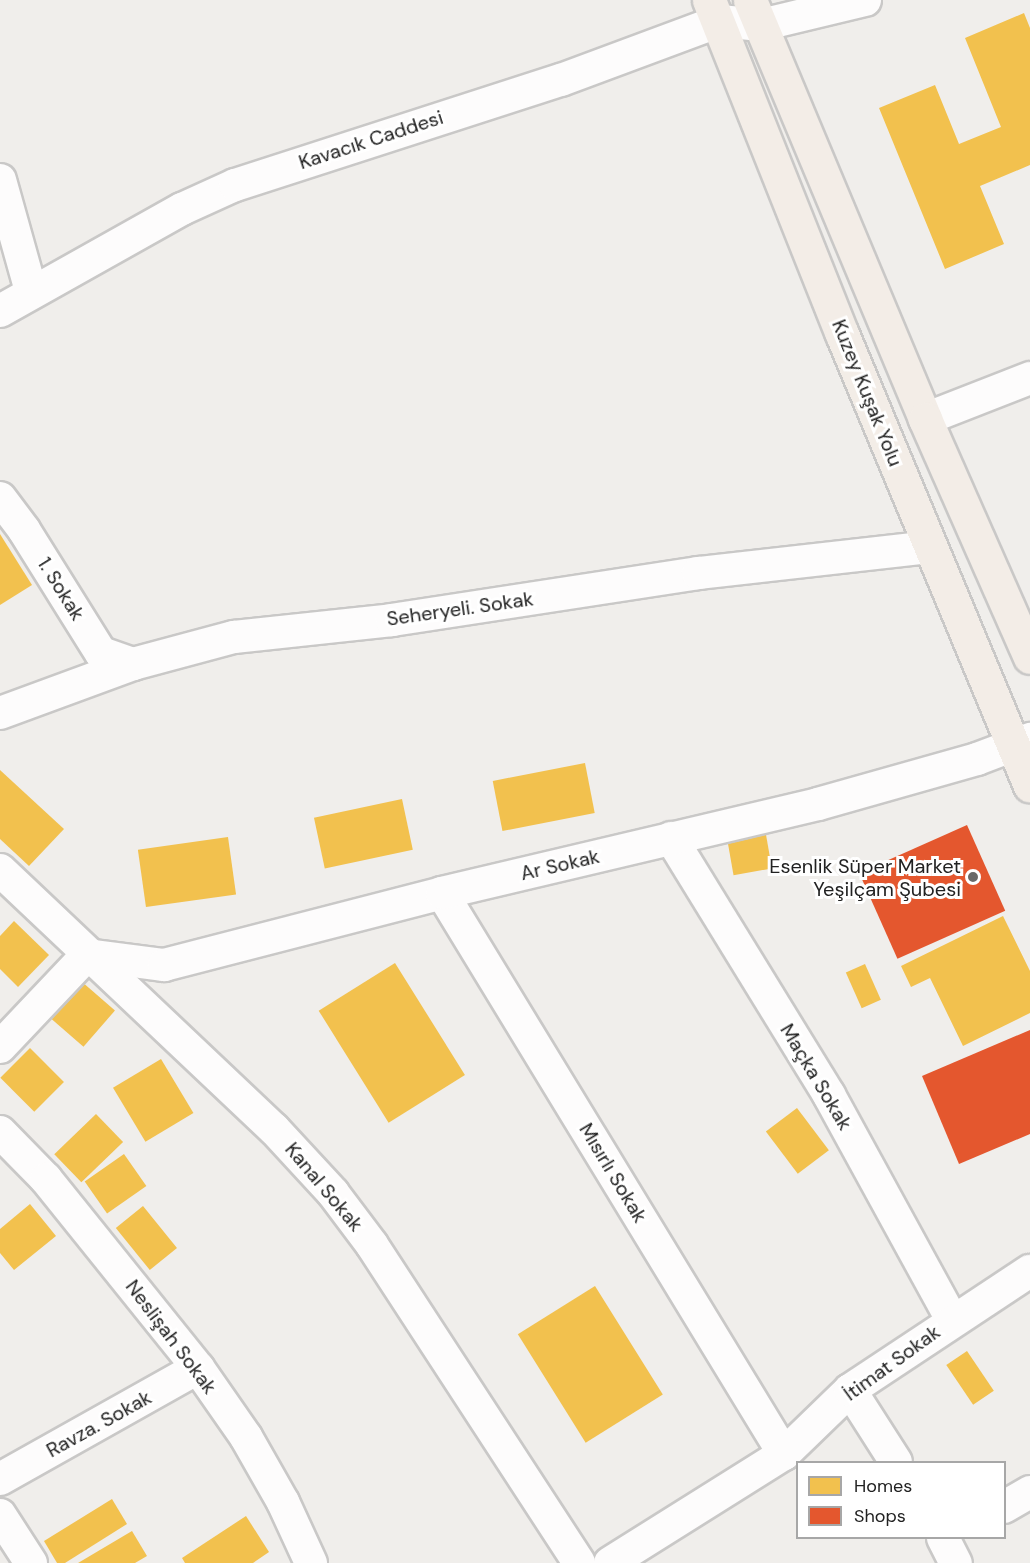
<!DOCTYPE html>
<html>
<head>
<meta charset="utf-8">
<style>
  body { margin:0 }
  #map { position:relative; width:1030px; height:1563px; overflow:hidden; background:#f0eeeb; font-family:"DM Sans",sans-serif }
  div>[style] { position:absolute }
  .homes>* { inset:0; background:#f2c14e; transform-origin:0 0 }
  .shops>* { inset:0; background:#e4572e; transform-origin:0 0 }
  .roads { filter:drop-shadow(2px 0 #c9c8c7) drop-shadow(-2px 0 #c9c8c7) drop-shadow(0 2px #c9c8c7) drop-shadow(0 -2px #c9c8c7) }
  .minor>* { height:32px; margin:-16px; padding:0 16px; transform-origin:16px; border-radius:16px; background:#fdfcfc }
  .major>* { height:33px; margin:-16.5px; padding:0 16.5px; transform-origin:16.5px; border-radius:16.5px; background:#f3ede7 }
  .dots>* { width:16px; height:16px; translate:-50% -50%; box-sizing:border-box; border:3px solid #fff; border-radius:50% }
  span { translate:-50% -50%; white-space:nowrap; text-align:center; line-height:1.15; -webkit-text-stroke:6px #fff; paint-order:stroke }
  .street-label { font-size:20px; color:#222 }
  .poi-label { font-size:20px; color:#222 }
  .right { translate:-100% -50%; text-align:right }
  .legend { position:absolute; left:796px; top:1461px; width:210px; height:78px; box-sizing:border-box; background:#fff; border:2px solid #a7a7a7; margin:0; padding:8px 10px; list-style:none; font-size:18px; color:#222 }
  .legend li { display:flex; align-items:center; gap:12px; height:30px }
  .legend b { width:30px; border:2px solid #a7a7a7 }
</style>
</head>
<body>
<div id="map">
  <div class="homes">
    <i style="clip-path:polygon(1024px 13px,1030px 28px,1030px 165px,980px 186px,1004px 244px,945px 269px,879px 108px,935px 85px,959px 144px,1001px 127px,965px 38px)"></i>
    <i style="clip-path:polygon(0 534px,32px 585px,0 605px)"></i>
    <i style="left:585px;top:763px;width:51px;height:94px;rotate:79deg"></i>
    <i style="clip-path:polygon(0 770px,64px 829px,29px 866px,0 839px)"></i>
    <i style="left:402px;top:799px;width:52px;height:90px;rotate:78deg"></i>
    <i style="left:765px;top:829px;width:40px;height:39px;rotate:80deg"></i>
    <i style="left:228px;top:837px;width:58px;height:91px;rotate:82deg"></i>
    <i style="clip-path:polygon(1003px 916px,1030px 971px,1030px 1013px,963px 1046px,930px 978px,911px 987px,901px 966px)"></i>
    <i style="clip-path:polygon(14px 921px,49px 955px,18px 987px,0 969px,0 936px)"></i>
    <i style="left:395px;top:963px;width:132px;height:90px;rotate:58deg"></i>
    <i style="left:865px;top:964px;width:39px;height:21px;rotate:66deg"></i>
    <i style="left:81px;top:981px;width:45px;height:48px;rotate:41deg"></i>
    <i style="left:30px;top:1048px;width:48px;height:42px;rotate:45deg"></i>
    <i style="left:161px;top:1059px;width:63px;height:56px;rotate:59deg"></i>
    <i style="left:797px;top:1108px;width:53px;height:39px;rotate:53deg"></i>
    <i style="left:96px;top:1114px;width:39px;height:58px;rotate:46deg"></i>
    <i style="left:124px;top:1154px;width:39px;height:48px;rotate:55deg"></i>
    <i style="clip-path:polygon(30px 1204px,56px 1236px,14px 1270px,0 1253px,0 1229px)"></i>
    <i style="left:143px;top:1206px;width:54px;height:35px;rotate:51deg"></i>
    <i style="left:595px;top:1286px;width:128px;height:91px;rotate:58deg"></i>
    <i style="left:967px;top:1351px;width:48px;height:25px;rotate:56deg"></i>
    <i style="clip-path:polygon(112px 1499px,127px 1524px,65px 1563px,57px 1563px,44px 1541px)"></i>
    <i style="clip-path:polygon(246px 1516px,269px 1552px,253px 1563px,185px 1563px,182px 1558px)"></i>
    <i style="clip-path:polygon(132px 1531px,147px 1556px,135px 1563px,78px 1563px)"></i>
  </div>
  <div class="shops">
    <i style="left:967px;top:825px;width:94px;height:118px;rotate:66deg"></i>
    <i style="clip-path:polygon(1030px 1030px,1030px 1134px,959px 1164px,922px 1076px)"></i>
  </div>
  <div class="roads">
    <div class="minor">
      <i style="left:0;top:180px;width:115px;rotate:74.4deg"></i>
      <i style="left:0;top:311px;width:209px;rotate:-29.3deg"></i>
      <i style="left:182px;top:209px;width:58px;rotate:-24.4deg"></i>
      <i style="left:235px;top:185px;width:342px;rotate:-17.9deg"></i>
      <i style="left:561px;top:80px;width:170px;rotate:-20.4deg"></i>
      <i style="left:720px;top:21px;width:41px;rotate:5.6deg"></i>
      <i style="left:761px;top:25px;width:107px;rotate:-13.5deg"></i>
      <i style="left:925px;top:419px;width:113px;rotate:-21.3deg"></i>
      <i style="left:0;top:498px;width:40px;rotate:53deg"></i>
      <i style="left:24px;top:530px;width:145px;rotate:58deg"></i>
      <i style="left:101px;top:653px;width:34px;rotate:19deg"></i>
      <i style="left:0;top:713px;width:142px;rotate:-20.2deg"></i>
      <i style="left:133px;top:664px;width:105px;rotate:-15deg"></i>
      <i style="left:234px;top:637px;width:159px;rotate:-6.1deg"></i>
      <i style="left:392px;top:620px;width:310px;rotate:-8.7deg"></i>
      <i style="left:698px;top:573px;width:232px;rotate:-6.4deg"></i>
      <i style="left:671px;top:838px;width:302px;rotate:58.4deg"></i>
      <i style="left:829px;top:1095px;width:256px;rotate:61.3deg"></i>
      <i style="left:0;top:870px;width:377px;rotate:43.4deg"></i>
      <i style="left:274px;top:1129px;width:87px;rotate:47.3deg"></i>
      <i style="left:333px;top:1193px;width:65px;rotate:53.1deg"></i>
      <i style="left:372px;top:1245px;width:379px;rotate:56.9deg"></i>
      <i style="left:442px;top:893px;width:657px;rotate:58.63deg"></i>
      <i style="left:0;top:1047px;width:127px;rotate:-46.6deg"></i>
      <i style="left:87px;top:955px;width:78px;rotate:7.4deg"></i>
      <i style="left:164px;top:965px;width:287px;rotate:-14.5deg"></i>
      <i style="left:442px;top:893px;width:386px;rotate:-13.3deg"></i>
      <i style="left:818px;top:804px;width:165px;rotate:-15.8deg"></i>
      <i style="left:977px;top:759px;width:57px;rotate:-20.7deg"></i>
      <i style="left:0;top:1132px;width:66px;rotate:45.6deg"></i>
      <i style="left:46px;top:1179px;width:243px;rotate:51.2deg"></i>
      <i style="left:198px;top:1368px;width:84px;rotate:55.2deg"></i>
      <i style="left:246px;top:1437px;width:75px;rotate:60.4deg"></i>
      <i style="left:283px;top:1502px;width:67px;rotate:65.3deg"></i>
      <i style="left:850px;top:1390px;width:85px;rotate:57.4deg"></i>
      <i style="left:0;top:1479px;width:227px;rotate:-29.3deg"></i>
      <i style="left:1004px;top:1507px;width:30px;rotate:-30deg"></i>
      <i style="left:0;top:1515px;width:57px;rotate:57.1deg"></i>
      <i style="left:943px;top:1538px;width:28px;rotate:63deg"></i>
      <i style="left:610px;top:1563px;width:205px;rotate:-32.1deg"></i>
      <i style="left:784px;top:1454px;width:92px;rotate:-44.1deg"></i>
      <i style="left:850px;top:1390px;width:216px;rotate:-33.5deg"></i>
    </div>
    <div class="major">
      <i style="left:709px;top:0;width:360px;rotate:68.3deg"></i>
      <i style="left:842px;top:334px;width:489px;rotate:67.4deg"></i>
      <i style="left:750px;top:0;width:454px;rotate:67.3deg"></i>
      <i style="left:925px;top:419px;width:260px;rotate:66.2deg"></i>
    </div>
  </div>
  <div class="dots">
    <i style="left:973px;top:877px;background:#6a6968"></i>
  </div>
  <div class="street-label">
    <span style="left:371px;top:140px;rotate:-18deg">Kavacık Caddesi</span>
    <span style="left:867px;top:393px;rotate:68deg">Kuzey Kuşak Yolu</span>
    <span style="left:61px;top:589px;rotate:58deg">1. Sokak</span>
    <span style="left:460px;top:609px;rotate:-8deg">Seheryeli. Sokak</span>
    <span style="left:560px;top:865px;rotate:-13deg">Ar Sokak</span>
    <span style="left:816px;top:1077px;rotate:59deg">Maçka Sokak</span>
    <span style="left:613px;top:1173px;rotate:59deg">Mısırlı Sokak</span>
    <span style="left:324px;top:1187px;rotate:50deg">Kanal Sokak</span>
    <span style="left:171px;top:1337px;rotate:53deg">Neslişah Sokak</span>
    <span style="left:892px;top:1363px;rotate:-36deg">İtimat Sokak</span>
    <span style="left:99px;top:1424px;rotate:-29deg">Ravza. Sokak</span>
  </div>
  <div class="poi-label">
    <span class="right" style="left:961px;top:878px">Esenlik Süper Market<br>Yeşilçam Şubesi</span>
  </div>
  <ul class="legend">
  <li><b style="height:16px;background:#f2c14e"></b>Homes</li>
  <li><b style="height:16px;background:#e4572e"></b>Shops</li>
  </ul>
</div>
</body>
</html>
